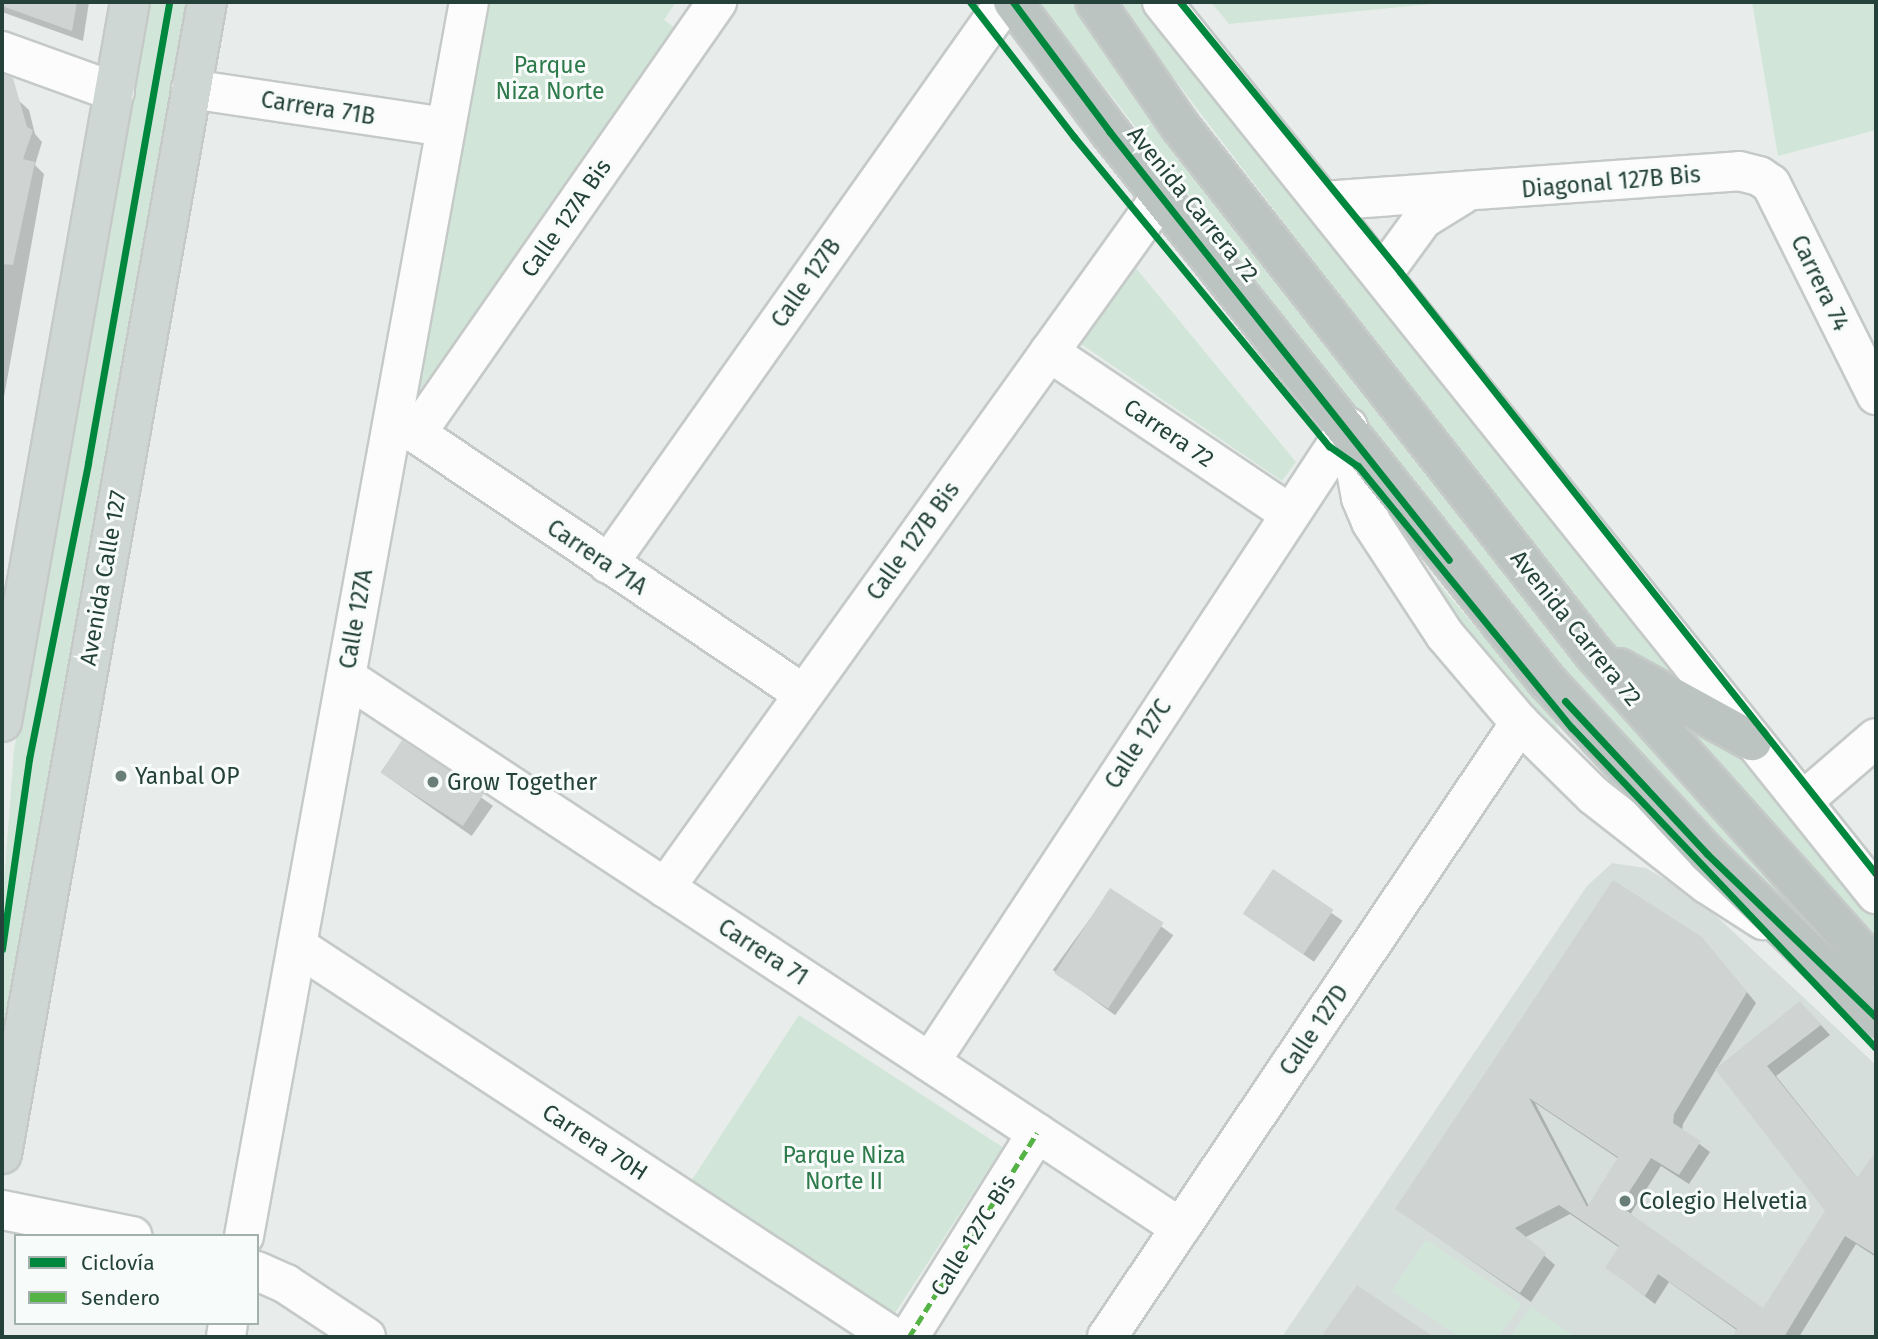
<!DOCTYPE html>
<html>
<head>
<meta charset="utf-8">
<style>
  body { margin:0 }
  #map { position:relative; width:1878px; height:1339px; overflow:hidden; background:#e8edeb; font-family:"Fira Sans",sans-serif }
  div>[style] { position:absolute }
  .built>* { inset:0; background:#d6dedb }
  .green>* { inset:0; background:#d1e6d8; transform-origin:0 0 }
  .shadow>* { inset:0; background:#0003; transform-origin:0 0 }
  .building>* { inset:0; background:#cfd4d2; transform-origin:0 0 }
  .roads { filter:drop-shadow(2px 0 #c5cac8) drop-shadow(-2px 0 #c5cac8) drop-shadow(0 2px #c5cac8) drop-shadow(0 -2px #c5cac8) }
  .minor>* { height:38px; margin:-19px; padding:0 19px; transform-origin:19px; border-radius:19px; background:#fcfcfc }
  .major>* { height:38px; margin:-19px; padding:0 19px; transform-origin:19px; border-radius:19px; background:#cfd7d5 }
  .highway>* { height:38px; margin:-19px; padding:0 19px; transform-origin:19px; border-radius:19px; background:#bcc4c2 }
  .quiet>* { height:5px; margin-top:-2.5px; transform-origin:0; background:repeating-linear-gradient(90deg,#55b346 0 10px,transparent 0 15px) }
  .cycleway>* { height:7px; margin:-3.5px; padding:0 3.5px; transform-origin:3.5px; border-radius:3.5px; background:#00873e }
  .dots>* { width:19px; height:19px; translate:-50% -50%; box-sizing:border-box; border:4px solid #f7fbf9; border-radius:50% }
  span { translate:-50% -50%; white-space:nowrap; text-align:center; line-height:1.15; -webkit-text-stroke:6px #f7fbf9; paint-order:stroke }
  .park-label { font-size:23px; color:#2d7a4b }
  .street-label { font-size:23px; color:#24423a }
  .poi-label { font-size:23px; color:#24423a }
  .left { translate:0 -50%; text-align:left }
  .frame { position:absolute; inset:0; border:4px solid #24423a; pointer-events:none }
  .legend { position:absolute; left:14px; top:1234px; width:245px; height:91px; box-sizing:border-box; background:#f7fbf9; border:2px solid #a3b1ad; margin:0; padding:9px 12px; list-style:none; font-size:21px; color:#24423a }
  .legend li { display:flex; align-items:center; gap:14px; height:35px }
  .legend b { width:35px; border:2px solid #a3b1ad }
</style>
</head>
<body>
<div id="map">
  <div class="built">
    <i style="clip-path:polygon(1612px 863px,1646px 868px,1697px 898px,1876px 1065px,1876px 1337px,1282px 1337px,1587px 886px)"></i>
  </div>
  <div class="green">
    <i style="clip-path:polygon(151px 2px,187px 2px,2px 1040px,2px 910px,14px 750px)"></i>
    <i style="clip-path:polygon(487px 2px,676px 2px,664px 20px,680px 31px,411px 402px)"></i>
    <i style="clip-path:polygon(1038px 2px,1071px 2px,1460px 509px,1832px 947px,1707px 829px,1560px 670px)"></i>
    <i style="clip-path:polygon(1122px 2px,1151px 2px,1705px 702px,1608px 648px,1150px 47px)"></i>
    <i style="clip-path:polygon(1211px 2px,1451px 2px,1229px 24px)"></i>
    <i style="clip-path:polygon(1752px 2px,1876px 2px,1876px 130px,1778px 156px)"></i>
    <i style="clip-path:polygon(1135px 267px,1296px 462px,1282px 481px,1078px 342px)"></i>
    <i style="clip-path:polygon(1383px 519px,1554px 718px,1563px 739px,1443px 611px)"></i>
    <i style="clip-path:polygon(1688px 715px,1747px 745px,1876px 913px,1876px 935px,1672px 726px)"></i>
    <i style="left:799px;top:1015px;width:243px;height:206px;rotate:33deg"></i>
    <i style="clip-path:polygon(1426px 1240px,1521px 1304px,1498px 1337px,1460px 1337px,1392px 1291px)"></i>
    <i style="clip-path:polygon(1531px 1307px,1576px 1337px,1511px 1337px)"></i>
  </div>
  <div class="shadow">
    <i style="clip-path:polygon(2px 2px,89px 2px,83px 41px,2px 12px)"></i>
    <i style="clip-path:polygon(2px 94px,18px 100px,29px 110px,35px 134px,42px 142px,35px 165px,44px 174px,2px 408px)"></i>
    <i style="left:402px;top:742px;width:111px;height:37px;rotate:35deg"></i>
    <i style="left:1273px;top:872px;width:85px;height:50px;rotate:35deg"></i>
    <i style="clip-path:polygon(evenodd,1613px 882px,1712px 950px,1756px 1003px,1683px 1124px,1682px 1131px,1710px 1152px,1689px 1184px,1661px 1166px,1630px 1215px,1764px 1311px,1827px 1211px,1717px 1070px,1810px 1013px,1830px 1035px,1776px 1076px,1858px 1179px,1876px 1153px,1876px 1257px,1856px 1244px,1799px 1337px,1734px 1337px,1738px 1331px,1669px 1282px,1655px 1304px,1608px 1268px,1620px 1248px,1570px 1214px,1524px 1238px,1555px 1265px,1531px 1302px,1397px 1209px,1613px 882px,1535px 1103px,1619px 1159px,1589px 1206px,1535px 1103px)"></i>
    <i style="left:1111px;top:890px;width:77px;height:99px;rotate:36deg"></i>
    <i style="clip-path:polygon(1357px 1287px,1431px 1337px,1324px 1337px)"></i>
  </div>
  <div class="building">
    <i style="clip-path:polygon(2px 2px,77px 2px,72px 31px,2px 6px)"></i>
    <i style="clip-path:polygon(2px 74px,13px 78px,27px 127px,33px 130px,23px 159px,35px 162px,13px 265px,2px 264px)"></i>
    <i style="left:402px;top:740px;width:98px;height:39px;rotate:33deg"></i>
    <i style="left:1273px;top:869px;width:73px;height:54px;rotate:34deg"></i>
    <i style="clip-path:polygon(evenodd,1613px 880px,1702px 937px,1747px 992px,1674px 1114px,1673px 1123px,1701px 1141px,1679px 1175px,1651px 1158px,1620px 1206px,1763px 1308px,1825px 1211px,1715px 1069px,1800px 1001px,1821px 1025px,1767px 1066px,1857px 1178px,1876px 1151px,1876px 1255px,1845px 1236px,1784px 1337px,1732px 1337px,1737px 1329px,1658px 1274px,1645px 1296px,1605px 1268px,1619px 1246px,1559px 1205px,1515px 1228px,1546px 1253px,1520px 1293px,1395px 1209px,1613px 880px,1529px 1098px,1618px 1157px,1587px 1207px,1529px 1098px)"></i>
    <i style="left:1110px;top:888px;width:64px;height:102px;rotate:33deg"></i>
    <i style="clip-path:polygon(1357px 1285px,1434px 1337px,1321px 1337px)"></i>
  </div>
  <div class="roads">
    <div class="minor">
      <i style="left:1162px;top:2px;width:1143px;rotate:51.32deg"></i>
      <i style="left:2px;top:51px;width:120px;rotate:19.9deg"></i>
      <i style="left:191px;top:89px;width:257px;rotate:8.5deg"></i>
      <i style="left:1323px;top:201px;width:417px;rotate:-4.1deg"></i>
      <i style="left:1739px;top:171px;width:21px;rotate:14deg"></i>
      <i style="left:1759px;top:176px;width:14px;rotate:34deg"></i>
      <i style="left:1771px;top:184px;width:236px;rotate:63.5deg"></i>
      <i style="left:1382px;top:275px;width:69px;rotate:-53.8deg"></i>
      <i style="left:1423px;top:219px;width:46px;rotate:-31.6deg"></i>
      <i style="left:1049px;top:352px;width:290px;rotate:33.9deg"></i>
      <i style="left:396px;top:420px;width:491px;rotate:33.9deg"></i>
      <i style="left:1348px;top:427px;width:72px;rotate:79.6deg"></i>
      <i style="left:1361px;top:498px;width:26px;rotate:67deg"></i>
      <i style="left:1371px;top:522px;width:135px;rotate:56.8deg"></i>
      <i style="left:1445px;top:635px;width:116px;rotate:49.6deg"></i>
      <i style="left:1520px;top:723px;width:103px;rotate:44.6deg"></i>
      <i style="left:1593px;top:795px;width:145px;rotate:38deg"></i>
      <i style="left:1707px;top:884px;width:67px;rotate:32.7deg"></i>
      <i style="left:416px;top:434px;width:527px;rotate:-55.13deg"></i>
      <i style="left:608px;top:564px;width:688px;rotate:-54.76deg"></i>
      <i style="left:346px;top:677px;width:1000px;rotate:33.42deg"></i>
      <i style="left:1803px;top:801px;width:96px;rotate:-40.8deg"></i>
      <i style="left:665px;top:888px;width:853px;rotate:-54.35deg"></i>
      <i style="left:297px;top:946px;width:713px;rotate:33.27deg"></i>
      <i style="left:930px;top:1062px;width:760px;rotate:-56.64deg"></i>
      <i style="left:2px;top:1210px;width:133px;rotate:11.3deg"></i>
      <i style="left:244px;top:1236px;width:1254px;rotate:-79.67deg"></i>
      <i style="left:257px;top:1271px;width:32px;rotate:24deg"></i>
      <i style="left:286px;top:1284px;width:96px;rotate:33.5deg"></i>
      <i style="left:226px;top:1337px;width:14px;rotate:-82deg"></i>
      <i style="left:909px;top:1337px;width:241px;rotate:-57.9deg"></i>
      <i style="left:1107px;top:1337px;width:740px;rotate:-56.07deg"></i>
    </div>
    <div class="major">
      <i style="left:2px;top:722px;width:731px;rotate:-79.92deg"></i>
      <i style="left:2px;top:1154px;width:1170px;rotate:-79.91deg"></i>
    </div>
    <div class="highway">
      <i style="left:1013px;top:2px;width:161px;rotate:53.3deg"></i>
      <i style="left:1109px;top:131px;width:702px;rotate:51.48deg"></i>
      <i style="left:1546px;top:680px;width:237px;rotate:47.2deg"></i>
      <i style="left:1707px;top:854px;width:235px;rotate:44deg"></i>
      <i style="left:1095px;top:2px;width:150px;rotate:55.6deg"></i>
      <i style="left:1180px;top:126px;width:671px;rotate:51.9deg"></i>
      <i style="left:1594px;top:654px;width:422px;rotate:48.1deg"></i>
      <i style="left:1619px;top:668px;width:152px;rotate:28.8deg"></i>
    </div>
  </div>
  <div class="quiet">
    <i style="left:909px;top:1337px;width:241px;rotate:-57.9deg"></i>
  </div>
  <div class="cycleway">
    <i style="left:970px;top:2px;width:170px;rotate:52.4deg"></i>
    <i style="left:1074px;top:137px;width:401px;rotate:50.5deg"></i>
    <i style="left:1329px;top:446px;width:35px;rotate:35deg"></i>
    <i style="left:1358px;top:466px;width:338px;rotate:50.8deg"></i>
    <i style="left:1572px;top:728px;width:441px;rotate:46.5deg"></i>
    <i style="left:1013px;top:2px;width:161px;rotate:53.3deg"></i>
    <i style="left:1109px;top:131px;width:547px;rotate:51.6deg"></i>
    <i style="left:1180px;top:2px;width:348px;rotate:50.8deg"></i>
    <i style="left:1400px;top:272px;width:767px;rotate:51.67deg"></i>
    <i style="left:1565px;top:701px;width:209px;rotate:47.1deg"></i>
    <i style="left:1707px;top:854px;width:235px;rotate:44deg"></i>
    <i style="left:2px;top:949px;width:192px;rotate:-81.9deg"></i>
    <i style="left:29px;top:759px;width:302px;rotate:-78.7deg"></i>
    <i style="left:88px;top:463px;width:468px;rotate:-80deg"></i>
  </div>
  <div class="dots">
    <i style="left:121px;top:776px;background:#697e78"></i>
    <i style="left:433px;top:782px;background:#697e78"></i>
    <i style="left:1625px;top:1201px;background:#697e78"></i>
  </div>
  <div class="park-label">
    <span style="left:550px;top:78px">Parque<br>Niza Norte</span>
    <span style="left:844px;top:1168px">Parque Niza<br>Norte II</span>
  </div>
  <div class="street-label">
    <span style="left:318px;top:108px;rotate:9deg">Carrera 71B</span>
    <span style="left:1611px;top:182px;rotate:-5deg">Diagonal 127B Bis</span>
    <span style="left:1193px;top:204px;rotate:51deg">Avenida Carrera 72</span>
    <span style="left:566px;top:218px;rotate:-55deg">Calle 127A Bis</span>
    <span style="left:806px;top:283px;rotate:-55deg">Calle 127B</span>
    <span style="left:1820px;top:283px;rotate:64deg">Carrera 74</span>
    <span style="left:1169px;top:433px;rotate:34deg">Carrera 72</span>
    <span style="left:913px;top:541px;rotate:-54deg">Calle 127B Bis</span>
    <span style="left:597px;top:557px;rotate:34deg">Carrera 71A</span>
    <span style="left:103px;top:578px;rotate:-80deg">Avenida Calle 127</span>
    <span style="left:356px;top:619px;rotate:-80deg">Calle 127A</span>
    <span style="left:1576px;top:628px;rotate:51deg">Avenida Carrera 72</span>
    <span style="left:1138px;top:744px;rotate:-57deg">Calle 127C</span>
    <span style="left:763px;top:952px;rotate:33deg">Carrera 71</span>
    <span style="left:1314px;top:1030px;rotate:-56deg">Calle 127D</span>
    <span style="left:595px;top:1142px;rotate:33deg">Carrera 70H</span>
    <span style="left:973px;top:1235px;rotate:-58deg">Calle 127C Bis</span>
  </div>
  <div class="poi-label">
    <span class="left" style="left:135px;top:776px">Yanbal OP</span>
    <span class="left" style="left:447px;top:782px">Grow Together</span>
    <span class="left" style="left:1639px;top:1201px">Colegio Helvetia</span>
  </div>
  <div class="frame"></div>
  <ul class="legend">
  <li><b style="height:9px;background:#00873e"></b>Ciclovía</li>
  <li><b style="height:9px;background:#55b346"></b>Sendero</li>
  </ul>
</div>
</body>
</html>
